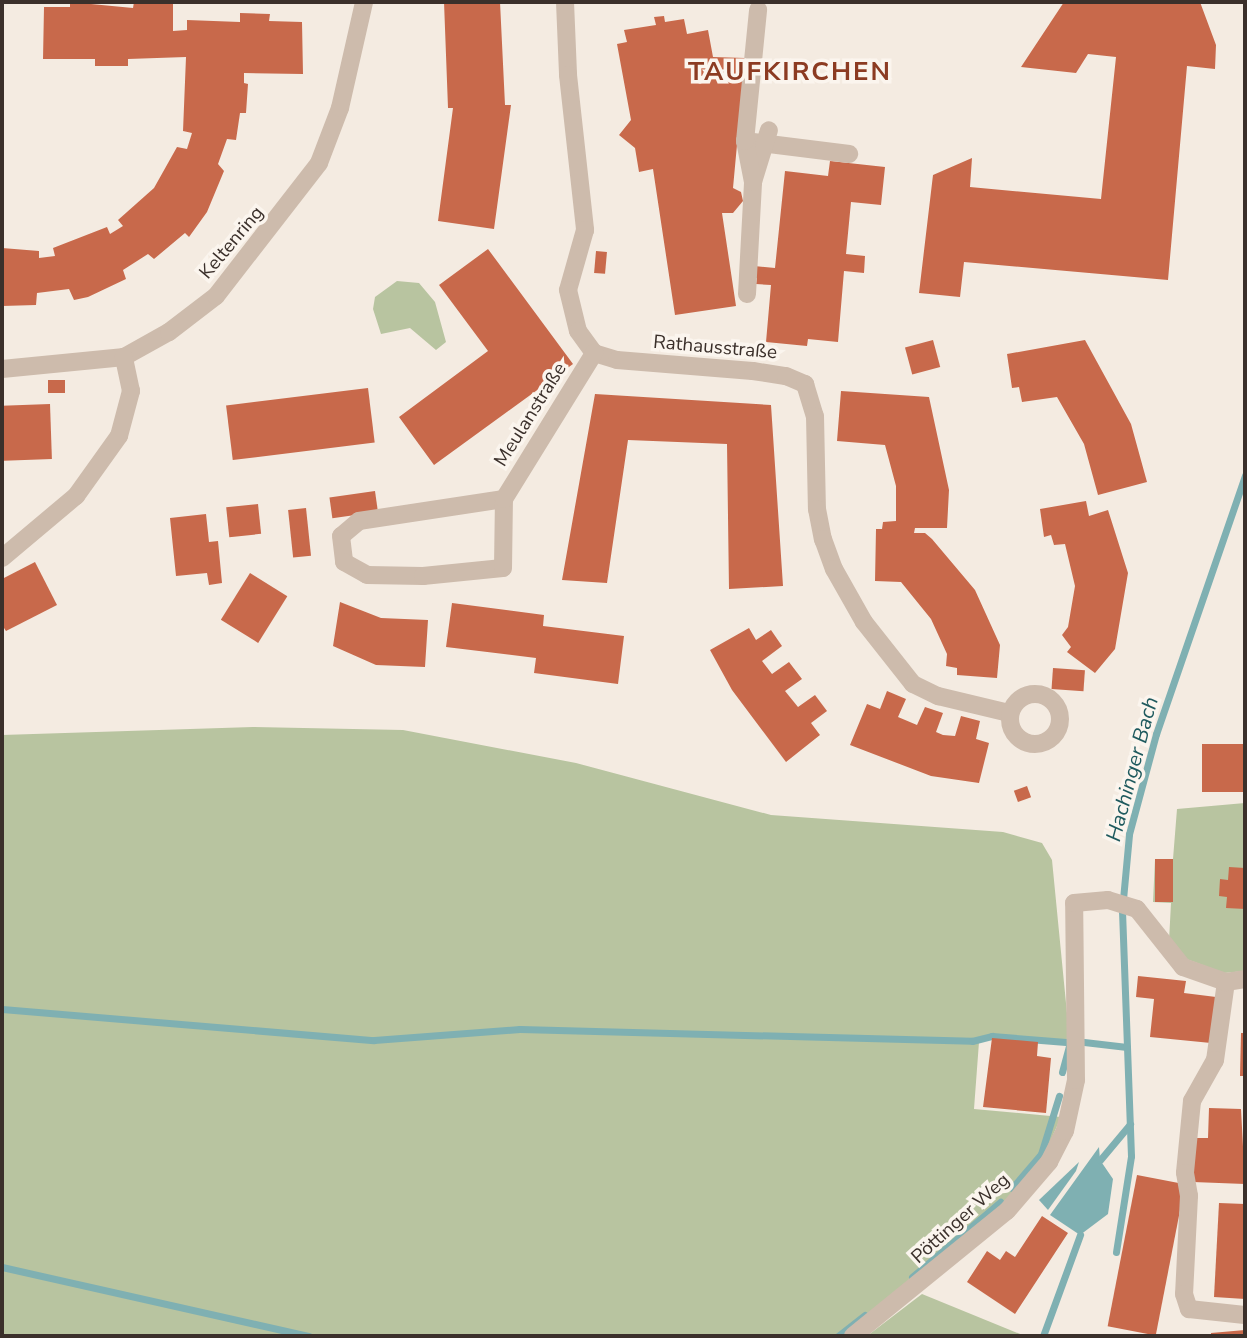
<!DOCTYPE html>
<html>
<head>
<meta charset="utf-8">
<style>
  body { margin:0 }
  #map { position:relative; width:1247px; height:1338px; overflow:hidden; background:#f4ebe1; font-family:"Nunito Sans",sans-serif }
  div>[style] { position:absolute }
  .green>* { inset:0; background:#b8c4a0 }
  .water>* { inset:0; background:#7fb0b2 }
  .stream>* { height:7px; margin:-3.5px; padding:0 3.5px; transform-origin:3.5px; border-radius:3.5px; background:#7fb0b2 }
  .building>* { inset:0; background:#c8694b; transform-origin:0 0 }
  .minor>* { height:18px; margin:-9px; padding:0 9px; transform-origin:9px; border-radius:9px; background:#cdbbac }
  .minor>.ring { margin:-9px; padding:0; box-sizing:content-box; background:none; border:18px solid #cdbbac; border-radius:50% }
  span { translate:-50% -50%; white-space:nowrap; text-align:center; line-height:1.15; -webkit-text-stroke:7px #fbf5ee; paint-order:stroke }
  .street-label { font-size:19px; color:#3b302b }
  .water-label { font-size:21px; color:#1f5a5e; font-style:italic }
  .district-label { font-size:26px; color:#8c3b22; font-weight:700; letter-spacing:2px }
  .frame { position:absolute; inset:0; border:4px solid #3b302b; pointer-events:none }
</style>
</head>
<body>
<div id="map">
  <div class="green">
    <i style="clip-path:polygon(397px 281px,419px 283px,435px 302px,446px 342px,436px 350px,410px 328px,381px 334px,373px 309px,375px 297px)"></i>
    <i style="clip-path:polygon(253px 727px,403px 730px,576px 763px,771px 815px,1003px 832px,1042px 843px,1052px 860px,1070px 1044px,992px 1036px,979px 1042px,974px 1109px,1061px 1117px,1043px 1158px,1003px 1206px,844px 1336px,2px 1336px,2px 735px)"></i>
    <i style="clip-path:polygon(1245px 803px,1245px 971px,1224px 973px,1181px 957px,1169px 941px,1171px 903px,1153px 902px,1155px 859px,1173px 859px,1177px 809px)"></i>
    <i style="clip-path:polygon(922px 1294px,1025px 1336px,867px 1336px)"></i>
  </div>
  <div class="water">
    <i style="clip-path:polygon(1099px 1147px,1100px 1160px,1113px 1179px,1108px 1214px,1080px 1235px,1050px 1215px)"></i>
    <i style="clip-path:polygon(1079px 1162px,1076px 1171px,1048px 1210px,1039px 1200px)"></i>
  </div>
  <div class="stream">
    <i style="left:2px;top:1009px;width:373px;rotate:4.8deg"></i>
    <i style="left:374px;top:1040px;width:146px;rotate:-4.3deg"></i>
    <i style="left:520px;top:1029px;width:452px;rotate:1.5deg"></i>
    <i style="left:972px;top:1041px;width:21px;rotate:-14deg"></i>
    <i style="left:992px;top:1036px;width:74px;rotate:4.6deg"></i>
    <i style="left:1084px;top:1042px;width:43px;rotate:6.6deg"></i>
    <i style="left:1062px;top:1072px;width:31px;rotate:-75deg"></i>
    <i style="left:1100px;top:1160px;width:47px;rotate:-50.2deg"></i>
    <i style="left:1012px;top:1188px;width:45px;rotate:-49.5deg"></i>
    <i style="left:1041px;top:1154px;width:61px;rotate:-72.8deg"></i>
    <i style="left:1116px;top:1252px;width:97px;rotate:-81.1deg"></i>
    <i style="left:1131px;top:1156px;width:246px;rotate:-92.1deg"></i>
    <i style="left:1122px;top:910px;width:76px;rotate:-84.7deg"></i>
    <i style="left:1129px;top:834px;width:104px;rotate:-74.9deg"></i>
    <i style="left:1156px;top:734px;width:274px;rotate:-71deg"></i>
    <i style="left:2px;top:1267px;width:315px;rotate:12.7deg"></i>
    <i style="left:912px;top:1277px;width:116px;rotate:-40.4deg"></i>
    <i style="left:838px;top:1336px;width:34px;rotate:-38deg"></i>
    <i style="left:1043px;top:1336px;width:108px;rotate:-69.9deg"></i>
  </div>
  <div class="building">
    <i style="clip-path:polygon(70px 2px,133px 8px,134px 2px,173px 2px,173px 31px,187px 30px,187px 20px,240px 22px,240px 13px,270px 14px,269px 21px,302px 22px,303px 74px,244px 73px,244px 83px,248px 84px,246px 113px,240px 113px,236px 140px,227px 139px,218px 164px,224px 171px,207px 212px,189px 237px,185px 233px,154px 259px,148px 254px,123px 270px,126px 279px,88px 297px,74px 300px,69px 289px,37px 293px,36px 305px,2px 306px,2px 248px,39px 251px,39px 258px,55px 256px,53px 248px,107px 227px,110px 234px,123px 226px,118px 220px,154px 188px,177px 147px,187px 149px,192px 133px,183px 131px,186px 57px,128px 59px,128px 66px,95px 66px,95px 59px,43px 59px,44px 7px,70px 7px)"></i>
    <i style="clip-path:polygon(444px 2px,500px 2px,505px 105px,511px 105px,494px 229px,438px 221px,453px 108px,448px 108px)"></i>
    <i style="clip-path:polygon(1064px 2px,1200px 2px,1216px 45px,1215px 69px,1187px 66px,1168px 280px,964px 262px,960px 297px,919px 293px,933px 175px,972px 158px,970px 187px,1101px 199px,1116px 57px,1088px 54px,1076px 73px,1021px 67px)"></i>
    <i style="clip-path:polygon(664px 16px,665px 22px,684px 19px,687px 34px,708px 30px,713px 57px,745px 58px,733px 188px,741px 192px,743px 201px,733px 213px,722px 213px,736px 306px,675px 315px,653px 169px,639px 172px,635px 148px,619px 135px,631px 120px,617px 44px,627px 42px,624px 30px,656px 25px,654px 17px)"></i>
    <i style="clip-path:polygon(830px 161px,885px 167px,881px 205px,851px 202px,846px 254px,865px 256px,864px 273px,844px 271px,838px 342px,808px 339px,807px 346px,766px 342px,771px 285px,756px 284px,757px 278px,753px 277px,754px 266px,775px 268px,785px 171px,828px 176px)"></i>
    <i style="clip-path:polygon(488px 249px,573px 364px,434px 465px,399px 417px,488px 351px,439px 285px)"></i>
    <i style="left:596px;top:251px;width:11px;height:22px;rotate:5deg"></i>
    <i style="left:933px;top:340px;width:28px;height:29px;rotate:75deg"></i>
    <i style="clip-path:polygon(1085px 340px,1131px 424px,1147px 482px,1098px 495px,1084px 444px,1057px 397px,1022px 402px,1019px 387px,1012px 388px,1007px 354px)"></i>
    <i style="left:65px;top:380px;width:13px;height:17px;rotate:90deg"></i>
    <i style="left:368px;top:388px;width:55px;height:143px;rotate:83deg"></i>
    <i style="clip-path:polygon(841px 391px,929px 397px,949px 490px,947px 528px,915px 528px,914px 533px,925px 533px,932px 539px,975px 590px,1000px 645px,997px 678px,957px 675px,957px 668px,946px 666px,947px 654px,931px 619px,901px 582px,875px 581px,876px 529px,882px 529px,883px 522px,896px 521px,896px 486px,885px 445px,837px 441px)"></i>
    <i style="clip-path:polygon(595px 394px,771px 405px,783px 586px,729px 589px,727px 444px,628px 440px,607px 583px,562px 580px)"></i>
    <i style="left:50px;top:404px;width:55px;height:48px;rotate:88deg"></i>
    <i style="left:375px;top:491px;width:21px;height:46px;rotate:82deg"></i>
    <i style="clip-path:polygon(1086px 501px,1089px 516px,1108px 510px,1128px 573px,1115px 649px,1095px 673px,1067px 652px,1071px 647px,1062px 635px,1068px 627px,1075px 586px,1065px 544px,1054px 545px,1051px 535px,1044px 537px,1040px 509px)"></i>
    <i style="left:258px;top:504px;width:30px;height:32px;rotate:84deg"></i>
    <i style="left:306px;top:508px;width:48px;height:18px;rotate:84deg"></i>
    <i style="clip-path:polygon(206px 514px,209px 542px,218px 541px,222px 583px,209px 585px,207px 573px,176px 576px,170px 518px)"></i>
    <i style="clip-path:polygon(35px 562px,57px 605px,6px 631px,2px 625px,2px 579px)"></i>
    <i style="left:250px;top:573px;width:44px;height:55px;rotate:32deg"></i>
    <i style="clip-path:polygon(340px 602px,381px 618px,428px 620px,425px 667px,376px 665px,333px 646px)"></i>
    <i style="clip-path:polygon(452px 603px,544px 615px,543px 626px,624px 636px,618px 684px,534px 673px,536px 658px,446px 647px)"></i>
    <i style="clip-path:polygon(749px 628px,756px 640px,771px 630px,782px 646px,762px 661px,772px 674px,789px 662px,802px 679px,785px 691px,798px 707px,815px 695px,827px 711px,811px 723px,820px 735px,786px 762px,732px 690px,710px 650px)"></i>
    <i style="left:1053px;top:668px;width:32px;height:21px;rotate:4deg"></i>
    <i style="clip-path:polygon(887px 691px,906px 699px,898px 717px,917px 725px,925px 707px,943px 713px,936px 732px,943px 735px,955px 736px,961px 716px,980px 721px,976px 739px,989px 743px,979px 783px,931px 776px,850px 745px,867px 704px,880px 709px)"></i>
    <i style="left:1245px;top:744px;width:48px;height:43px;rotate:90deg"></i>
    <i style="left:1027px;top:786px;width:12px;height:14px;rotate:70deg"></i>
    <i style="left:1155px;top:859px;width:18px;height:43px"></i>
    <i style="clip-path:polygon(1229px 867px,1245px 868px,1245px 909px,1226px 908px,1227px 897px,1219px 896px,1220px 879px,1228px 880px)"></i>
    <i style="clip-path:polygon(1138px 976px,1186px 981px,1184px 993px,1216px 997px,1211px 1043px,1150px 1037px,1154px 999px,1136px 997px)"></i>
    <i style="clip-path:polygon(1241px 1033px,1245px 1033px,1245px 1076px,1240px 1076px)"></i>
    <i style="clip-path:polygon(992px 1038px,1038px 1042px,1037px 1056px,1051px 1058px,1046px 1113px,983px 1107px)"></i>
    <i style="clip-path:polygon(1209px 1108px,1241px 1109px,1245px 1184px,1193px 1182px,1195px 1138px,1208px 1138px)"></i>
    <i style="left:1137px;top:1175px;width:49px;height:154px;rotate:11deg"></i>
    <i style="clip-path:polygon(1219px 1203px,1245px 1204px,1245px 1299px,1214px 1297px)"></i>
    <i style="clip-path:polygon(1042px 1216px,1068px 1233px,1015px 1314px,967px 1282px,987px 1251px,1000px 1260px,1006px 1251px,1015px 1257px)"></i>
    <i style="clip-path:polygon(1245px 1330px,1245px 1336px,1211px 1336px,1211px 1333px)"></i>
  </div>
  <div class="minor">
    <i style="left:565px;top:2px;width:73px;rotate:87.6deg"></i>
    <i style="left:568px;top:75px;width:156px;rotate:83.7deg"></i>
    <i style="left:585px;top:230px;width:62px;rotate:105.8deg"></i>
    <i style="left:568px;top:290px;width:42px;rotate:76.3deg"></i>
    <i style="left:578px;top:331px;width:27px;rotate:54deg"></i>
    <i style="left:594px;top:353px;width:24px;rotate:17deg"></i>
    <i style="left:617px;top:360px;width:136px;rotate:4.6deg"></i>
    <i style="left:753px;top:371px;width:33px;rotate:9deg"></i>
    <i style="left:786px;top:376px;width:21px;rotate:23deg"></i>
    <i style="left:805px;top:384px;width:34px;rotate:73deg"></i>
    <i style="left:815px;top:416px;width:93px;rotate:88.8deg"></i>
    <i style="left:817px;top:509px;width:31px;rotate:79deg"></i>
    <i style="left:823px;top:539px;width:32px;rotate:70deg"></i>
    <i style="left:834px;top:569px;width:61px;rotate:60.5deg"></i>
    <i style="left:864px;top:622px;width:79px;rotate:51.7deg"></i>
    <i style="left:913px;top:684px;width:28px;rotate:26deg"></i>
    <i style="left:938px;top:696px;width:73px;rotate:13.5deg"></i>
    <i style="left:745px;top:141px;width:105px;rotate:7.1deg"></i>
    <i style="left:753px;top:182px;width:54px;rotate:-72.9deg"></i>
    <i style="left:747px;top:294px;width:112px;rotate:-86.9deg"></i>
    <i style="left:753px;top:182px;width:42px;rotate:-101deg"></i>
    <i style="left:745px;top:141px;width:132px;rotate:-84.3deg"></i>
    <i style="left:2px;top:369px;width:123px;rotate:-5.6deg"></i>
    <i style="left:124px;top:357px;width:51px;rotate:-29.1deg"></i>
    <i style="left:169px;top:332px;width:59px;rotate:-37.5deg"></i>
    <i style="left:216px;top:296px;width:168px;rotate:-52.2deg"></i>
    <i style="left:319px;top:163px;width:59px;rotate:-69.1deg"></i>
    <i style="left:340px;top:108px;width:109px;rotate:-77.2deg"></i>
    <i style="left:504px;top:499px;width:147px;rotate:171.4deg"></i>
    <i style="left:359px;top:521px;width:23px;rotate:140deg"></i>
    <i style="left:341px;top:536px;width:26px;rotate:83deg"></i>
    <i style="left:344px;top:562px;width:26px;rotate:29deg"></i>
    <i style="left:367px;top:575px;width:56px;rotate:1deg"></i>
    <i style="left:423px;top:576px;width:80px;rotate:-5.7deg"></i>
    <i style="left:503px;top:568px;width:69px;rotate:-89.2deg"></i>
    <i style="left:504px;top:499px;width:172px;rotate:-58.3deg"></i>
    <i style="left:2px;top:558px;width:97px;rotate:-40deg"></i>
    <i style="left:76px;top:496px;width:74px;rotate:-54.4deg"></i>
    <i style="left:119px;top:436px;width:47px;rotate:-75.1deg"></i>
    <i style="left:131px;top:391px;width:35px;rotate:-102deg"></i>
    <i class="ring" style="left:1010px;top:694px;width:32px;height:32px"></i>
    <i style="left:1226px;top:982px;width:79px;rotate:98deg"></i>
    <i style="left:1215px;top:1060px;width:47px;rotate:119.3deg"></i>
    <i style="left:1192px;top:1101px;width:72px;rotate:95.6deg"></i>
    <i style="left:1185px;top:1173px;width:23px;rotate:80deg"></i>
    <i style="left:1189px;top:1196px;width:98px;rotate:92.9deg"></i>
    <i style="left:1184px;top:1294px;width:16px;rotate:72deg"></i>
    <i style="left:1189px;top:1309px;width:56px;rotate:6.1deg"></i>
    <i style="left:853px;top:1336px;width:198px;rotate:-39.1deg"></i>
    <i style="left:1007px;top:1211px;width:65px;rotate:-49.4deg"></i>
    <i style="left:1049px;top:1162px;width:35px;rotate:-63deg"></i>
    <i style="left:1065px;top:1131px;width:52px;rotate:-77.8deg"></i>
    <i style="left:1076px;top:1080px;width:177px;rotate:-90.6deg"></i>
    <i style="left:1074px;top:903px;width:34px;rotate:-5deg"></i>
    <i style="left:1108px;top:900px;width:30px;rotate:17deg"></i>
    <i style="left:1137px;top:909px;width:74px;rotate:51.6deg"></i>
    <i style="left:1183px;top:967px;width:46px;rotate:19.2deg"></i>
    <i style="left:1226px;top:982px;width:19px;rotate:-9deg"></i>
  </div>
  <div class="street-label">
    <span style="left:232px;top:243px;rotate:-50deg">Keltenring</span>
    <span style="left:715px;top:348px;rotate:5deg">Rathausstraße</span>
    <span style="left:531px;top:415px;rotate:-58deg">Meulanstraße</span>
    <span style="left:961px;top:1219px;rotate:-42deg">Pöttinger Weg</span>
  </div>
  <div class="water-label">
    <span style="left:1132px;top:769px;rotate:-75deg">Hachinger Bach</span>
  </div>
  <div class="district-label">
    <span style="left:790px;top:72px">TAUFKIRCHEN</span>
  </div>
  <div class="frame"></div>
</div>
</body>
</html>
